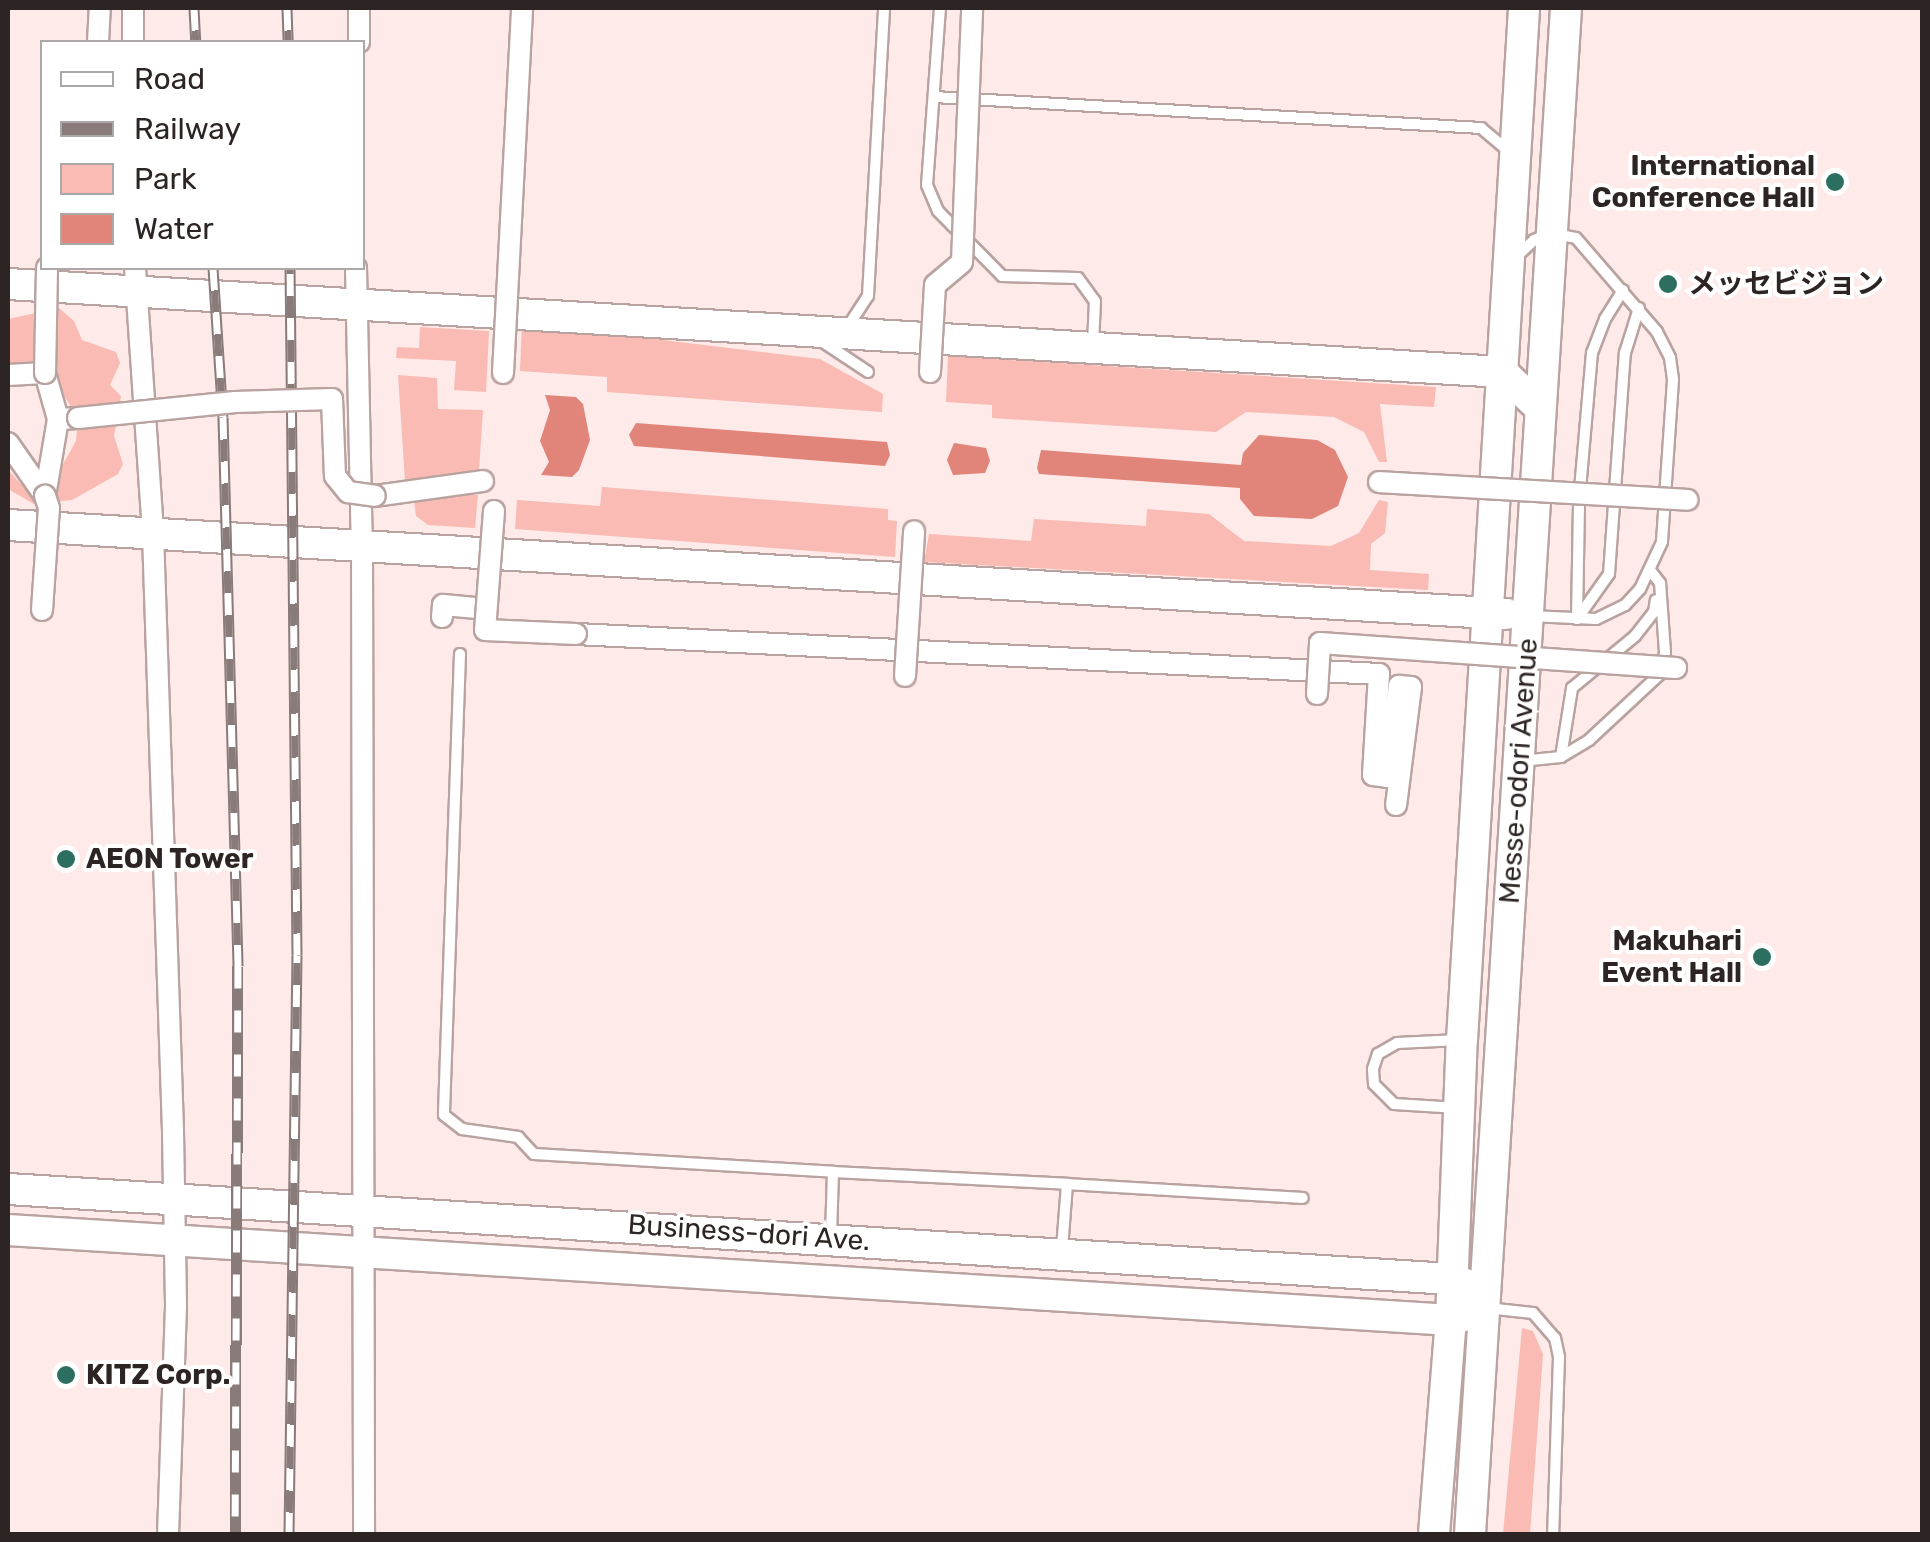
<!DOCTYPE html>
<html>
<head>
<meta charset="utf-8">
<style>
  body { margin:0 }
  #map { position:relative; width:1930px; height:1542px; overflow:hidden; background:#feeae8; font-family:Rubik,"Noto Sans JP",sans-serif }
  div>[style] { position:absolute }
  .green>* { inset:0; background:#f9bbb3 }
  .water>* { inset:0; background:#e1847a }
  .roads { filter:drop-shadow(2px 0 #b9a3a0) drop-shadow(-2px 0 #b9a3a0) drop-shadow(0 2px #b9a3a0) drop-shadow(0 -2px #b9a3a0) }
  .lane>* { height:10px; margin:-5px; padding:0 5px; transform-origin:5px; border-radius:5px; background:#fff }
  .street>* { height:20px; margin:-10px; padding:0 10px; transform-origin:10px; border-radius:10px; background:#fff }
  .secondary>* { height:30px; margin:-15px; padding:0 15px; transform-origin:15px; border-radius:15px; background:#fff }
  .rail>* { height:11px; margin-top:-5.5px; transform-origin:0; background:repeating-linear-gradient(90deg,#fff 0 22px,#897b79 0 44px); box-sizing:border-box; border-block:2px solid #897b79 }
  .bridges { filter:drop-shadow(2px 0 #b9a3a0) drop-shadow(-2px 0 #b9a3a0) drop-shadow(0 2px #b9a3a0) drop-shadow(0 -2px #b9a3a0) }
  .street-bridge>* { height:20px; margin:-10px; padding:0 10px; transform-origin:10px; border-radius:10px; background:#fff }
  .dots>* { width:28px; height:28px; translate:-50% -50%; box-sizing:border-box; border:5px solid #fff; border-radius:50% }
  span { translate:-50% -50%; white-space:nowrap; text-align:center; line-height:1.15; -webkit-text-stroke:8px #fff; paint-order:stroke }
  .poi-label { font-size:28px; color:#2d2523; font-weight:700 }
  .right { translate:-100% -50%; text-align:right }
  .left { translate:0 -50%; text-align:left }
  .street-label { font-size:28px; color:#2d2523 }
  .frame { position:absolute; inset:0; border:10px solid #2d2523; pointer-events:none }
  .legend { position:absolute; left:40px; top:40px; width:325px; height:230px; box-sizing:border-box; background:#fff; border:2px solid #aba8a7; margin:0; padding:12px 18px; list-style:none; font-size:30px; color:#2d2523 }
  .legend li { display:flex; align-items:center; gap:20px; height:50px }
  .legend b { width:50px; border:2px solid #aba8a7 }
</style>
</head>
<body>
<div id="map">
  <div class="green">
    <i style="clip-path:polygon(59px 308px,74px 321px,82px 340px,116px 352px,120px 363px,110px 385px,121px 396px,114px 436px,123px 464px,118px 474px,72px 500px,34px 504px,8px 489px,8px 470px,30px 494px,45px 496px,76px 441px,78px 418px,53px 378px,8px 366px,8px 319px)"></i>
    <i style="clip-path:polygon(522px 323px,820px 359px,883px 394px,882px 412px,607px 392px,607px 377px,520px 371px)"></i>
    <i style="clip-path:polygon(420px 327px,489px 331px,486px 392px,454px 390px,456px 361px,396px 358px,397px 347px,419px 348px)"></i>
    <i style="clip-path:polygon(948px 356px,1436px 387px,1434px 407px,1380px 404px,1387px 462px,1379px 462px,1364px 432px,1334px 417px,1246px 412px,1216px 432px,992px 418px,992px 405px,946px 402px)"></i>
    <i style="clip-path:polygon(398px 375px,437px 378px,438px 409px,483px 410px,479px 470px,405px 480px)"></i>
    <i style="clip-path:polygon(602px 487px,888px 509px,888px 520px,897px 521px,895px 557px,515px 529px,517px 500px,600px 506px)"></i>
    <i style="clip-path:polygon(457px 494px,478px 495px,475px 528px,428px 525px,416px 516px,414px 501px)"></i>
    <i style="clip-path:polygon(1379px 500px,1388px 502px,1385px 533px,1371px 544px,1370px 570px,1429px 574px,1428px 590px,924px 562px,929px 534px,1031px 541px,1034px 519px,1146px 526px,1147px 509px,1209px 514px,1244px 541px,1331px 546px,1359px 533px)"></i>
    <i style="clip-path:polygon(1522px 1328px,1533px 1331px,1543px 1354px,1530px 1534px,1503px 1534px)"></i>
  </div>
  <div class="water">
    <i style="clip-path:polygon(545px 395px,576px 397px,583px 404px,590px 440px,579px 470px,572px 477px,541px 475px,549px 462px,540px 441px,550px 410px)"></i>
    <i style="clip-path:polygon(636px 423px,887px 442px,890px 455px,885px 466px,634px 446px,629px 435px)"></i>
    <i style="clip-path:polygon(1259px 435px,1317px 440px,1335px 450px,1348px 477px,1338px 506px,1312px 519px,1254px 516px,1240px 499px,1240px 488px,1039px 474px,1037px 468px,1041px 450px,1241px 465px,1243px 453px)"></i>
    <i style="clip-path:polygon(954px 443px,986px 448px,990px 461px,985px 473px,953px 475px,947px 460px)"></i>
  </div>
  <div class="roads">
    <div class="lane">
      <i style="left:940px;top:8px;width:177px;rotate:94.2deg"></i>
      <i style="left:927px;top:185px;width:28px;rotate:67deg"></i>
      <i style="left:938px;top:211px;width:91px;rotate:45.4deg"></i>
      <i style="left:1002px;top:276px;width:76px;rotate:1.5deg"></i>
      <i style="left:1078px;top:278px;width:29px;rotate:54deg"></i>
      <i style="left:1095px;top:301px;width:42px;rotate:92.7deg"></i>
      <i style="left:934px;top:97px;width:548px;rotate:3.24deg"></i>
      <i style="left:1481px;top:128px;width:38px;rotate:40deg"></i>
      <i style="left:1517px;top:256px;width:23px;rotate:-43deg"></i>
      <i style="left:1534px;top:240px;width:17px;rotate:-24deg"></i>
      <i style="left:1550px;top:233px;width:26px;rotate:11deg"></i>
      <i style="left:1576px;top:238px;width:124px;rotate:49.2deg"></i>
      <i style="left:1657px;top:332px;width:29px;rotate:63deg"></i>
      <i style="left:1670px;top:358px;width:22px;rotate:82deg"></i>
      <i style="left:1673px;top:380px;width:162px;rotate:93.9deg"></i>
      <i style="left:1662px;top:542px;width:52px;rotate:115.1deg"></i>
      <i style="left:1640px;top:589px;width:22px;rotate:133deg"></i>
      <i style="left:1625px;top:605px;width:32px;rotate:154deg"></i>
      <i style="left:1596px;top:619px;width:66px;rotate:-177.4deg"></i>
      <i style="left:847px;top:328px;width:38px;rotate:-57deg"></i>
      <i style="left:868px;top:296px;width:288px;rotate:-86.8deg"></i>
      <i style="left:823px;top:342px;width:54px;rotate:33.7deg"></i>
      <i style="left:1577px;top:619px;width:118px;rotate:-89deg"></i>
      <i style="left:1579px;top:501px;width:149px;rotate:-85deg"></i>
      <i style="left:1592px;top:353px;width:36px;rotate:-69deg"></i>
      <i style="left:1605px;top:319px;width:34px;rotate:-58deg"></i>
      <i style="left:1577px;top:619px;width:55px;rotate:-54.6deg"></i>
      <i style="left:1609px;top:574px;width:222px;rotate:-85.9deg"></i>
      <i style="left:1625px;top:353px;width:47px;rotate:-72.7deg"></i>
      <i style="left:460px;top:654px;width:461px;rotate:92deg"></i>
      <i style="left:444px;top:1115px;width:23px;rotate:38deg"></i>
      <i style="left:462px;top:1129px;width:57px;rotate:8.1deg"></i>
      <i style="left:518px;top:1137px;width:23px;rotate:47deg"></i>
      <i style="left:534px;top:1154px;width:300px;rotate:3.4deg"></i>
      <i style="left:833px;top:1172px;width:65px;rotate:91.8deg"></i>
      <i style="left:1561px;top:757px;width:70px;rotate:-80.9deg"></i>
      <i style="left:1572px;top:688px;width:82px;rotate:-39.5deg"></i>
      <i style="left:1635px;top:636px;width:31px;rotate:-52deg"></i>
      <i style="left:1654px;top:612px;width:12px;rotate:-81deg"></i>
      <i style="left:1521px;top:761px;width:40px;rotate:-5.7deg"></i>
      <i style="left:1561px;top:757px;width:33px;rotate:-31deg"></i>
      <i style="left:1589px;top:740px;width:98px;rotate:-42.9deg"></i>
      <i style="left:1661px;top:673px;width:21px;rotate:-79deg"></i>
      <i style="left:1665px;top:652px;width:69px;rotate:-94.1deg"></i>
      <i style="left:1660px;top:583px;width:16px;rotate:-128deg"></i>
      <i style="left:1458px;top:1108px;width:64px;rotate:-176.4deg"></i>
      <i style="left:1394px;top:1104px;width:28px;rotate:-135deg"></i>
      <i style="left:1374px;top:1084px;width:15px;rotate:-94deg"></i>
      <i style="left:1373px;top:1069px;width:16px;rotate:-72deg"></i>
      <i style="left:1378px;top:1054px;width:22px;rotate:-30deg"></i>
      <i style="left:1397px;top:1043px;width:62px;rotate:-2.8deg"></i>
      <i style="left:833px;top:1172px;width:234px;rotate:2.9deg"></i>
      <i style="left:1067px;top:1184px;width:65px;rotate:94.4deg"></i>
      <i style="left:1067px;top:1184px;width:236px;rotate:3.4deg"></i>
      <i style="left:1487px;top:1308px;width:46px;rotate:6.2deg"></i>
      <i style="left:1533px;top:1313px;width:33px;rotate:49deg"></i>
      <i style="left:1555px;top:1338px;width:19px;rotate:78deg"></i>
      <i style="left:1559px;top:1357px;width:177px;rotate:91.9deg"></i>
    </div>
    <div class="street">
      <i style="left:133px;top:8px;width:34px;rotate:90deg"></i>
      <i style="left:98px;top:42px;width:34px;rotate:-87deg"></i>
      <i style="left:359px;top:42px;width:34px;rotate:-90deg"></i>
      <i style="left:135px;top:268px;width:267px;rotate:86.1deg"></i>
      <i style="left:153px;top:534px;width:598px;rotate:88.08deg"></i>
      <i style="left:173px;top:1132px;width:174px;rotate:89deg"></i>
      <i style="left:176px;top:1306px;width:228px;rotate:92deg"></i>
      <i style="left:356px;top:268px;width:277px;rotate:88.8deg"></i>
      <i style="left:362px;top:545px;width:989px;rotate:89.88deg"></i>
      <i style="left:8px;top:375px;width:37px;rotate:-3deg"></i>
      <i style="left:45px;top:373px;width:48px;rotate:74.2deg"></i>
      <i style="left:8px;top:443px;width:65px;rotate:55.1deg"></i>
      <i style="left:45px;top:496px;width:78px;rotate:-80.4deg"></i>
      <i style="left:58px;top:419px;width:20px;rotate:-3deg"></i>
      <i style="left:375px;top:496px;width:109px;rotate:-7.9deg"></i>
      <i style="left:442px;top:617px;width:12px;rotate:-85deg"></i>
      <i style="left:443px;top:605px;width:43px;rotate:5.3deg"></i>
      <i style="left:576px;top:634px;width:804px;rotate:2.85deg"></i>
      <i style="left:1379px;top:674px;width:101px;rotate:93.4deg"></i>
      <i style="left:1373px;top:775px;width:14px;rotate:8deg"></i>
      <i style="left:1387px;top:777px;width:92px;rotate:-82.5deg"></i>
      <i style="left:1399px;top:686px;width:12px;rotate:5deg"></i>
      <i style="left:1411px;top:687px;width:119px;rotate:97.2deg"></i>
    </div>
    <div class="secondary">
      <i style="left:8px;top:284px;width:1497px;rotate:3.37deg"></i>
      <i style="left:1502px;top:372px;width:51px;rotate:43.4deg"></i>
      <i style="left:8px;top:525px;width:1501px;rotate:3.4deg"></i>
      <i style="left:8px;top:1189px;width:1447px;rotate:3.57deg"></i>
      <i style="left:1452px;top:1279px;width:19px;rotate:21deg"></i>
      <i style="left:8px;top:1230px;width:1446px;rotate:3.57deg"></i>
      <i style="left:1451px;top:1320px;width:19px;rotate:-18deg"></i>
      <i style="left:1434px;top:1534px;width:215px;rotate:-85.5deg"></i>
      <i style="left:1451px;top:1320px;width:280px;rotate:-87.8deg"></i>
      <i style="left:1462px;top:1040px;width:1034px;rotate:-86.56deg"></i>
      <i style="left:1470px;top:1534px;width:1529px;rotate:-86.4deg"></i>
    </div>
  </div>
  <div class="rail">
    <i style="left:194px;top:8px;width:34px;rotate:87deg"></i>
    <i style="left:287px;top:8px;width:34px;rotate:88deg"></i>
    <i style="left:213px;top:268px;width:149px;rotate:86.2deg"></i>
    <i style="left:223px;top:417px;width:549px;rotate:88.43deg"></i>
    <i style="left:238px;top:966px;width:568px;rotate:90.3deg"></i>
    <i style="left:289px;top:1534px;width:579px;rotate:-89.21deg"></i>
    <i style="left:297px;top:955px;width:687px;rotate:-90.58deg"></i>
  </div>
  <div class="bridges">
    <div class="street-bridge">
      <i style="left:930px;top:372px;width:87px;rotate:-86.7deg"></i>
      <i style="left:935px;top:285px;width:35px;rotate:-40deg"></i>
      <i style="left:962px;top:262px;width:254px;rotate:-87.7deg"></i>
      <i style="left:45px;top:373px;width:105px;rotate:-88.9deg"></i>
      <i style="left:503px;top:373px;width:365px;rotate:-87deg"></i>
      <i style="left:78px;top:418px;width:158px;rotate:-5.8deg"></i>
      <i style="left:235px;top:402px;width:97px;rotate:-1.8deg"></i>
      <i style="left:332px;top:399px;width:77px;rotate:87.8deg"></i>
      <i style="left:335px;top:476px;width:21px;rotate:51deg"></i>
      <i style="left:348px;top:492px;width:27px;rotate:8deg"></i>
      <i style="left:1379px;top:482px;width:309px;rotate:3.3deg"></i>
      <i style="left:494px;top:511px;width:119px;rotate:94.3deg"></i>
      <i style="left:485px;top:630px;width:91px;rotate:2.5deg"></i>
      <i style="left:42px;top:610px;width:102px;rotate:-86.1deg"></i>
      <i style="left:49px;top:508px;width:13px;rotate:-108deg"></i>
      <i style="left:905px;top:676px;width:145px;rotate:-86.4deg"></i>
      <i style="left:1317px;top:694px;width:51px;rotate:-86.6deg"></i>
      <i style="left:1320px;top:643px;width:357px;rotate:4deg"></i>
    </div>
  </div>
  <div class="dots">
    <i style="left:1835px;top:182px;background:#2c6f60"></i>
    <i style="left:1668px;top:284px;background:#2c6f60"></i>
    <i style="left:66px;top:859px;background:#2c6f60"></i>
    <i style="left:1762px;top:957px;background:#2c6f60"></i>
    <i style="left:66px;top:1375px;background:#2c6f60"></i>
  </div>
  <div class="poi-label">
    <span class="right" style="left:1815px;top:182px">International<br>Conference Hall</span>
    <span class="left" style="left:1688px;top:284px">メッセビジョン</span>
    <span class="left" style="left:86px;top:859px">AEON Tower</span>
    <span class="right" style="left:1742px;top:957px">Makuhari<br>Event Hall</span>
    <span class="left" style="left:86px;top:1375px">KITZ Corp.</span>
  </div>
  <div class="street-label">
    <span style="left:1519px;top:771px;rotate:-86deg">Messe-odori Avenue</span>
    <span style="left:749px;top:1233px;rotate:4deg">Business-dori Ave.</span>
  </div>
  <div class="frame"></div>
  <ul class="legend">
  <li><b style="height:12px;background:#fff"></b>Road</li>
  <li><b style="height:12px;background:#897b79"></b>Railway</li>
  <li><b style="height:28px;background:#f9bbb3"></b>Park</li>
  <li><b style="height:28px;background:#e1847a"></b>Water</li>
  </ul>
</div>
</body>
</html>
